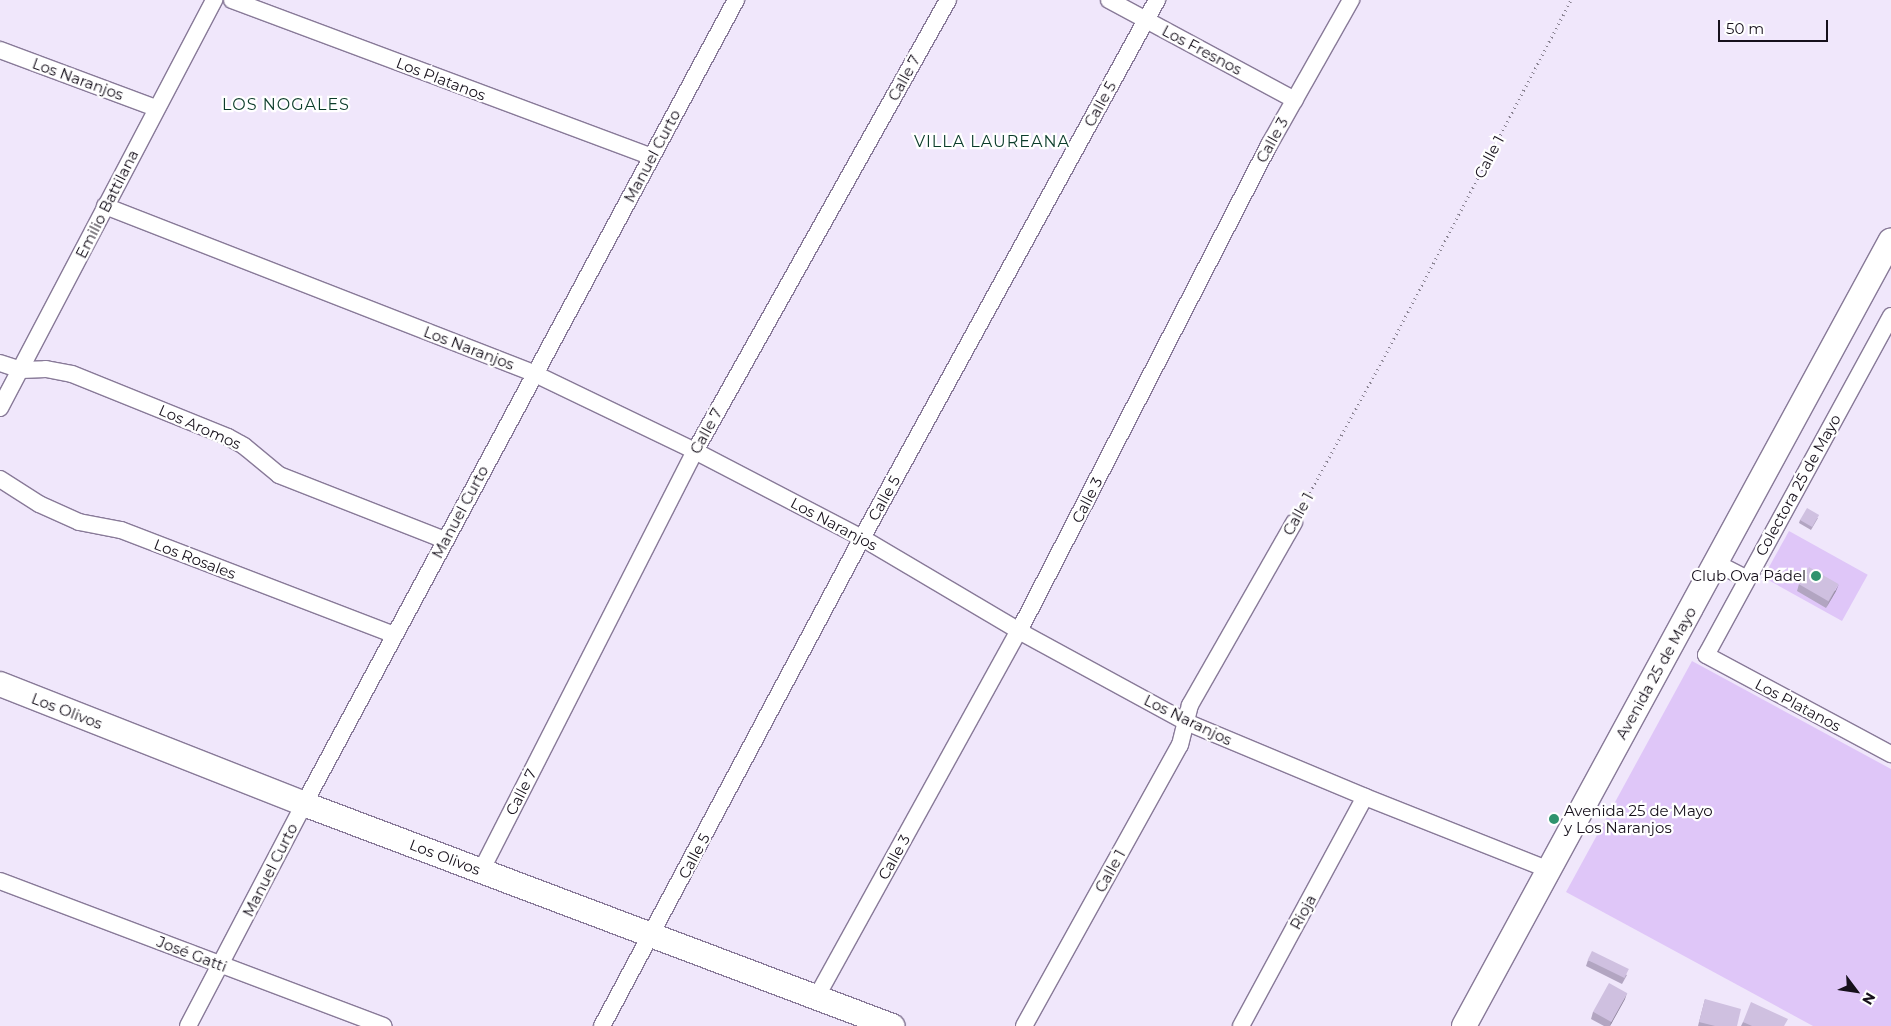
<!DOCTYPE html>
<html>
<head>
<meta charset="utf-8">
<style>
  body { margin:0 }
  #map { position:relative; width:1891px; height:1026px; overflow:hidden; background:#f0e7fb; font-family:Montserrat,sans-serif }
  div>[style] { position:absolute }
  .green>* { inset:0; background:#dfc6f8; transform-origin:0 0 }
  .path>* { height:2.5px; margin-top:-1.25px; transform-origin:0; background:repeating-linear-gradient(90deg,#898291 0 1px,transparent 0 5px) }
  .roads { filter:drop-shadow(1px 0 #887a98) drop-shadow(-1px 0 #887a98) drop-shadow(0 1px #887a98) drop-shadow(0 -1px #887a98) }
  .street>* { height:16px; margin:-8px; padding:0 8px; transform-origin:8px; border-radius:8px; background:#fff }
  .secondary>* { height:24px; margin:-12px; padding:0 12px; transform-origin:12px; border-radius:12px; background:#fff }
  .wall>* { inset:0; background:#b2a5c1 }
  .shaded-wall>* { inset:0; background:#91869d }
  .building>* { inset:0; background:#cfc0e0; transform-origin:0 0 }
  .dots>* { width:14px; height:14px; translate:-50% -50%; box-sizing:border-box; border:2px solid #fff; border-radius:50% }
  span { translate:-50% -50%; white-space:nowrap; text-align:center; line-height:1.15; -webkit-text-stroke:4.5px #fff; paint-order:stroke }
  .street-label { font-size:15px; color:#16101b }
  .poi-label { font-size:15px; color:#16101b }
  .right { translate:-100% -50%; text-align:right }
  .left { translate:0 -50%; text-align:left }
  .neighbourhood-label { font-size:16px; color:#0b3c2a; letter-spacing:1px }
  .north { position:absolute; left:1831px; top:966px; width:50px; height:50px; -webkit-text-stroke:4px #fff; paint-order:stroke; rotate:121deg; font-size:14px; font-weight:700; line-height:20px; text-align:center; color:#16101b }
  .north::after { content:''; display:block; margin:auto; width:18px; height:22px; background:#16101b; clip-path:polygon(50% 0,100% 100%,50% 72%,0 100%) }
  .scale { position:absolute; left:1718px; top:20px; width:110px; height:22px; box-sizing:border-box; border:2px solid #16101b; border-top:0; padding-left:6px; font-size:15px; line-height:18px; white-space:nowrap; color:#16101b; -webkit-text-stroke:4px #fff; paint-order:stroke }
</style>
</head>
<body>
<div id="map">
  <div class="green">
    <i style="left:1789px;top:531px;width:90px;height:53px;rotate:29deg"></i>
    <i style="clip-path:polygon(1692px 661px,1891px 769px,1891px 1026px,1813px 1026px,1566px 892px)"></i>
  </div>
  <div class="path">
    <i style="left:1300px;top:510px;width:170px;rotate:-61.2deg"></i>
    <i style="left:1382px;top:361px;width:407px;rotate:-62.4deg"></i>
  </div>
  <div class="roads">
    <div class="street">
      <i style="left:232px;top:0;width:447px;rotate:20.5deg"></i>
      <i style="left:1109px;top:0;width:211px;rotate:28.3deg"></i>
      <i style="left:0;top:50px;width:166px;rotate:20.4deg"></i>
      <i style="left:105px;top:206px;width:462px;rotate:21.3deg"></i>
      <i style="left:535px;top:374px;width:178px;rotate:25.7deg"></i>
      <i style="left:695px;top:451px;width:188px;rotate:27.5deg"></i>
      <i style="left:862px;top:538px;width:182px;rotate:30.6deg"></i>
      <i style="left:1019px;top:631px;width:190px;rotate:28.6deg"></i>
      <i style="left:1186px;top:722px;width:194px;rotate:22.7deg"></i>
      <i style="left:1365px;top:797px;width:198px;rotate:21.6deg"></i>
      <i style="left:1891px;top:316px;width:386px;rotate:118.6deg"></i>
      <i style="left:1706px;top:655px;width:210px;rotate:28.2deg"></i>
      <i style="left:0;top:363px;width:22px;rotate:18deg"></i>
      <i style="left:21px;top:370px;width:25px;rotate:-2deg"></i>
      <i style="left:46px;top:369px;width:26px;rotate:11deg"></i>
      <i style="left:72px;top:374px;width:168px;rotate:22deg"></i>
      <i style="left:228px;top:437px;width:18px;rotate:29deg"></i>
      <i style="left:244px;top:446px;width:45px;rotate:39.6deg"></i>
      <i style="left:279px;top:475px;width:178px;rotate:21.4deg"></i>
      <i style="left:0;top:408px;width:461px;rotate:-62.3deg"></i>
      <i style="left:0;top:479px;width:46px;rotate:32.7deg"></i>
      <i style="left:39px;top:504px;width:44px;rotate:24.2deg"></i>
      <i style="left:79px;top:522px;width:43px;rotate:10.8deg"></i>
      <i style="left:121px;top:530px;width:292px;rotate:21deg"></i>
      <i style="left:1716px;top:563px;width:35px;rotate:27deg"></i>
      <i style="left:481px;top:871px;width:471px;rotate:-63deg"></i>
      <i style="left:695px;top:451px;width:517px;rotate:-60.71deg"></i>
      <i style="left:0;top:881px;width:410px;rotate:20.7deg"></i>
      <i style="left:816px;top:998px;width:419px;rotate:-61.1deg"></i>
      <i style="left:1019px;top:631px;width:547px;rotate:-62.78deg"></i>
      <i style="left:1269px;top:145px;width:167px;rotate:-60.5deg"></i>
      <i style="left:188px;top:1026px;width:250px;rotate:-62.4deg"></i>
      <i style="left:304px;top:804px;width:913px;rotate:-61.75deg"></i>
      <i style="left:602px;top:1026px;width:553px;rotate:-61.95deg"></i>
      <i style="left:862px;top:538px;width:614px;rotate:-61.26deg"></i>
      <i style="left:1024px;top:1026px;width:321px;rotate:-61deg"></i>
      <i style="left:1180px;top:745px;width:41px;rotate:-76deg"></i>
      <i style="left:1190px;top:705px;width:210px;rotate:-60.3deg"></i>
      <i style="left:1241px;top:1026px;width:260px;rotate:-61.6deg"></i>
    </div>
    <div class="secondary">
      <i style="left:0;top:684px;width:327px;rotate:21.5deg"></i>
      <i style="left:304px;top:804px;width:629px;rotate:20.68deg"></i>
      <i style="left:1464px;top:1026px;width:894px;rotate:-61.49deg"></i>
    </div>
  </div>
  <div class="wall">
    <i style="clip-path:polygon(1818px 518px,1811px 530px,1799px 523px,1800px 520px)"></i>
    <i style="clip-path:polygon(1799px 584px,1836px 591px,1826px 608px,1797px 591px)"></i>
    <i style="clip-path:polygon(1588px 960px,1627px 975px,1622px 984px,1586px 966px)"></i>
    <i style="clip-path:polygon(1625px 999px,1610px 1026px,1604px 1026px,1591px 1019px,1593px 1012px)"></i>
    <i style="clip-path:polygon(1705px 999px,1737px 1026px,1698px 1026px)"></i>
    <i style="clip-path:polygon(1743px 1022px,1785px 1026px,1741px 1026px)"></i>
  </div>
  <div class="shaded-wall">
    <i style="clip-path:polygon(1839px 584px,1836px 591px,1826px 608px,1829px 602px)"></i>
    <i style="clip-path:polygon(1627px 993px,1625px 999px,1610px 1026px,1611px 1022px)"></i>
  </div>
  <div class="building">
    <i style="left:1807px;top:508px;width:14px;height:14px;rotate:30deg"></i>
    <i style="left:1809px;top:567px;width:34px;height:20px;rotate:30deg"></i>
    <i style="left:1592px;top:951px;width:41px;height:10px;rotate:26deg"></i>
    <i style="left:1609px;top:983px;width:21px;height:33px;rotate:29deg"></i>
    <i style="clip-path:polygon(1705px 999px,1741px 1009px,1737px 1026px,1715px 1026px,1699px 1022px)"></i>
    <i style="clip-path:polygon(1751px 1002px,1788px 1019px,1784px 1026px,1752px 1026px,1743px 1022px)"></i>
  </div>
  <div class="dots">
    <i style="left:1816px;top:576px;background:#2f936e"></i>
    <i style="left:1554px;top:819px;background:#2f936e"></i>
  </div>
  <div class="street-label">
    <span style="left:1202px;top:50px;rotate:28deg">Los Fresnos</span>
    <span style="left:904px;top:78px;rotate:-61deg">Calle 7</span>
    <span style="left:78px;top:79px;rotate:20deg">Los Naranjos</span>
    <span style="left:441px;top:79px;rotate:21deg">Los Platanos</span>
    <span style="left:1100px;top:104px;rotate:-61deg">Calle 5</span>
    <span style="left:1272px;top:140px;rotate:-61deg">Calle 3</span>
    <span style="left:652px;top:156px;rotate:-62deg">Manuel Curto</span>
    <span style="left:1489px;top:157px;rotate:-62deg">Calle 1</span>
    <span style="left:107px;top:204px;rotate:-63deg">Emilio Battilana</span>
    <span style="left:469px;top:348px;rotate:21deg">Los Naranjos</span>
    <span style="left:200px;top:427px;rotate:24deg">Los Aromos</span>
    <span style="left:706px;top:431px;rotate:-61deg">Calle 7</span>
    <span style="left:1798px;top:485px;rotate:-61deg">Colectora 25 de Mayo</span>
    <span style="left:884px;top:498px;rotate:-61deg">Calle 5</span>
    <span style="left:1087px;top:500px;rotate:-63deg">Calle 3</span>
    <span style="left:460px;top:512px;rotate:-62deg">Manuel Curto</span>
    <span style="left:1298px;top:514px;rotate:-61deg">Calle 1</span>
    <span style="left:834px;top:524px;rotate:28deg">Los Naranjos</span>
    <span style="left:195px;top:559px;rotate:21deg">Los Rosales</span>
    <span style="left:1656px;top:673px;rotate:-61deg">Avenida 25 de Mayo</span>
    <span style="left:1798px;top:705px;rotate:28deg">Los Platanos</span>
    <span style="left:67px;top:711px;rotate:21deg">Los Olivos</span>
    <span style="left:1188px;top:720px;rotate:26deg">Los Naranjos</span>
    <span style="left:521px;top:792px;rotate:-63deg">Calle 7</span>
    <span style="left:694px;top:856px;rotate:-62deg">Calle 5</span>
    <span style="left:445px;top:857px;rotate:21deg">Los Olivos</span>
    <span style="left:894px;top:857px;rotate:-61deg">Calle 3</span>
    <span style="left:270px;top:870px;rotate:-63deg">Manuel Curto</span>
    <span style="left:1110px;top:871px;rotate:-61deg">Calle 1</span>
    <span style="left:1303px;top:912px;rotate:-61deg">Rioja</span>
    <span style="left:192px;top:954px;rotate:21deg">José Gatti</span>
  </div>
  <div class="poi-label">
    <span class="right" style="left:1806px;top:576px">Club Ova Pádel</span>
    <span class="left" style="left:1564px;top:819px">Avenida 25 de Mayo<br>y Los Naranjos</span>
  </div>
  <div class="neighbourhood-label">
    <span style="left:286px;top:105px">LOS NOGALES</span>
    <span style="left:992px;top:142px">VILLA LAUREANA</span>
  </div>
  <div class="north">N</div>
  <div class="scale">50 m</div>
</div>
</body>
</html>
